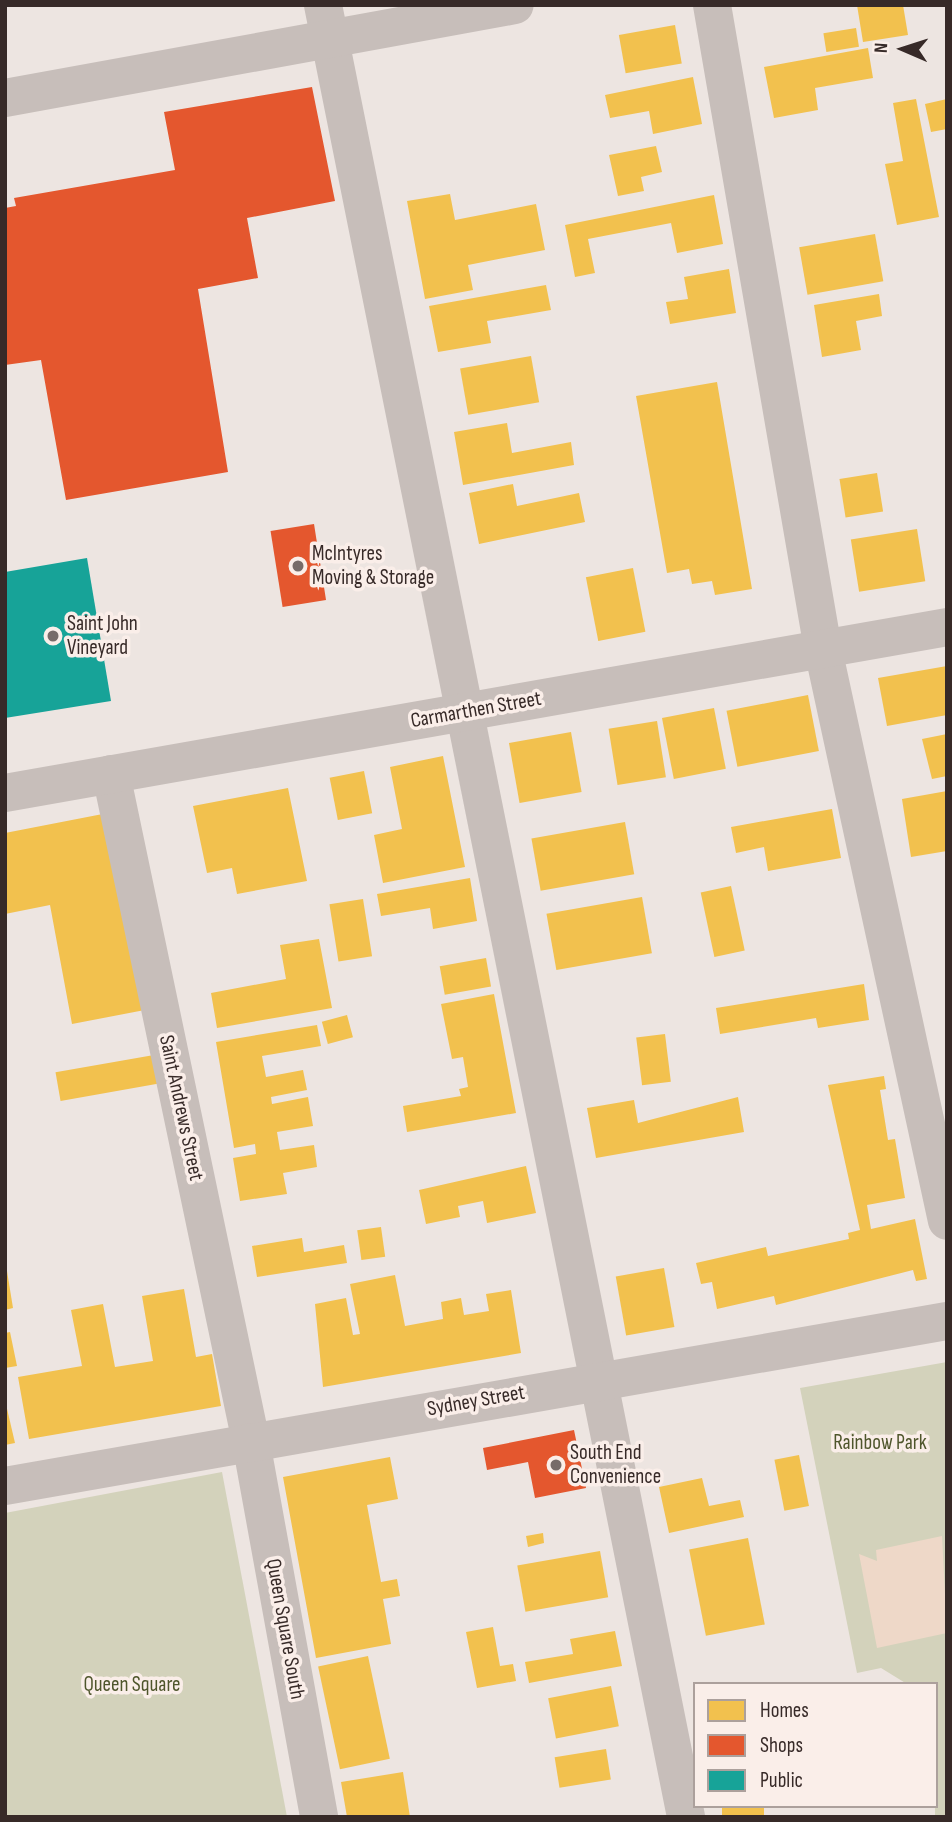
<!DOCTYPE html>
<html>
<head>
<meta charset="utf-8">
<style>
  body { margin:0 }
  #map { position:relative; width:952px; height:1822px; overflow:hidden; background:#ede5e1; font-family:"Sofia Sans Condensed",sans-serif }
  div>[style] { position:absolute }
  .green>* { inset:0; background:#d3d2bb }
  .sand>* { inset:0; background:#eed8c8 }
  .homes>* { inset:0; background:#f2c14e; transform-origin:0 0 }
  .shops>* { inset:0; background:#e4572e; transform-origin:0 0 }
  .public>* { inset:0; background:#17a398 }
  .minor>* { height:38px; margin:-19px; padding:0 19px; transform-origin:19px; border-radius:19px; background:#c7beba }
  .dots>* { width:19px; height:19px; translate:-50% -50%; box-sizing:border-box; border:4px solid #faeee9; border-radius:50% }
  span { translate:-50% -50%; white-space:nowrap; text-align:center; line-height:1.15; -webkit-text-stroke:7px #faeee9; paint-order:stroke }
  .poi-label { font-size:21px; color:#372a28 }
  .left { translate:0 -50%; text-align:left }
  .street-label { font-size:21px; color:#372a28 }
  .park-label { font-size:21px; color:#4f562c }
  .frame { position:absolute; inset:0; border:7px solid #372a28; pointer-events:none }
  .legend { position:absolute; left:693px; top:1682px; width:245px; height:126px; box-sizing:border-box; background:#faeee9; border:2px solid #aca09c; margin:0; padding:9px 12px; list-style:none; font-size:21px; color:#372a28 }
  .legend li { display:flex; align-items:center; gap:14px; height:35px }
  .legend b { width:35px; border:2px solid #aca09c }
  .north { position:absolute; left:868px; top:14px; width:70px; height:70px; -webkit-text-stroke:5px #faeee9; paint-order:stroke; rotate:273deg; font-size:19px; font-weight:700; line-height:28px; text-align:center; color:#372a28 }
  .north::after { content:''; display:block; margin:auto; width:24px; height:32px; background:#372a28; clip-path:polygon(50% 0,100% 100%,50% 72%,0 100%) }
</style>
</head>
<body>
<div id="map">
  <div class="green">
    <i style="clip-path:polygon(947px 1362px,947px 1817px,935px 1817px,936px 1684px,907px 1684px,881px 1668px,857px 1673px,800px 1388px)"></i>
    <i style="clip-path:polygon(222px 1472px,287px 1817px,5px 1817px,5px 1513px)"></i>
  </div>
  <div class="sand">
    <i style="clip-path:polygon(942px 1536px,947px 1633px,877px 1648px,859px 1554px,877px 1561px,876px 1550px)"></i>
  </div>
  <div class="homes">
    <i style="clip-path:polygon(857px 5px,903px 5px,908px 35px,863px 42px)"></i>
    <i style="left:675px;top:25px;width:39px;height:57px;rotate:80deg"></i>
    <i style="left:856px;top:28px;width:19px;height:33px;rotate:81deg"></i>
    <i style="clip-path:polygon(868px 48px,873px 78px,815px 88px,818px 110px,774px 118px,764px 67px)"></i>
    <i style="clip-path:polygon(693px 77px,702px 124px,653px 134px,649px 111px,610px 118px,605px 95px)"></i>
    <i style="clip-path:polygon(916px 99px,939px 217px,897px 225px,885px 164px,903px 161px,893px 103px)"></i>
    <i style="clip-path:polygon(947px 99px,947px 129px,931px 132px,925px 104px)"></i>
    <i style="clip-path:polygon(656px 146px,662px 172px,641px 177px,644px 191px,618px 196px,609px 155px)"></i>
    <i style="clip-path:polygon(450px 194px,455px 220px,536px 204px,545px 250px,468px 265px,473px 290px,425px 299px,407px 201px)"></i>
    <i style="clip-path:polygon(714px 195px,723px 244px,677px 253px,671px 223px,588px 239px,595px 273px,575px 277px,565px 225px)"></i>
    <i style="left:875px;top:234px;width:48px;height:77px;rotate:80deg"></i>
    <i style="clip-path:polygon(729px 269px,736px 313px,670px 324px,666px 302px,688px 299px,684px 277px)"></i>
    <i style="clip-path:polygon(546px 285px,551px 310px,487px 321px,491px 343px,438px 352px,429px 306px)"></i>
    <i style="clip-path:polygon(879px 294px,882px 316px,856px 321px,861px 350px,822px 357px,814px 305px)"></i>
    <i style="left:531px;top:356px;width:47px;height:72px;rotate:80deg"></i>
    <i style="clip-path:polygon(717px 382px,752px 589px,715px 595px,712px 581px,692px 584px,689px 569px,667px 573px,636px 396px)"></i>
    <i style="clip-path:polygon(507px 423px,512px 453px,571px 442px,574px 465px,463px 485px,454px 432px)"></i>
    <i style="left:877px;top:473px;width:39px;height:38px;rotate:81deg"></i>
    <i style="clip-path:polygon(513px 484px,517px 506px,579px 493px,585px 522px,479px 544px,469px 493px)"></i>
    <i style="left:917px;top:529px;width:53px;height:67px;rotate:81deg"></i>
    <i style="left:633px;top:568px;width:65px;height:48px;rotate:79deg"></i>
    <i style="clip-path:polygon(947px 666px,947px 715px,887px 726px,878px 678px)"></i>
    <i style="left:808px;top:695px;width:57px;height:83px;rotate:79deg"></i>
    <i style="left:714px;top:708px;width:62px;height:53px;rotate:79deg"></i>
    <i style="left:657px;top:721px;width:57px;height:49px;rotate:81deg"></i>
    <i style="left:571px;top:732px;width:61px;height:63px;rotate:80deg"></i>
    <i style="clip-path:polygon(947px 734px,947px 776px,932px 779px,922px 739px)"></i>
    <i style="clip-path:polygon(443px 756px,465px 867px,383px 883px,374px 835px,402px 829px,390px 767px)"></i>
    <i style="left:364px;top:771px;width:43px;height:35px;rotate:79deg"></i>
    <i style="clip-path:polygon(288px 788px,307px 881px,237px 894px,232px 868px,207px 873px,193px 806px)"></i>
    <i style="clip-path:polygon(947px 791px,947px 851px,911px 857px,902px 799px)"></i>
    <i style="clip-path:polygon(832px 809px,841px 858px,768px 871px,764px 847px,736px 853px,731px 827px)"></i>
    <i style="clip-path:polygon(113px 812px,150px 1009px,72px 1024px,50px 905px,5px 914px,5px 833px)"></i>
    <i style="left:625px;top:822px;width:53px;height:95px;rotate:80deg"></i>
    <i style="clip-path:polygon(470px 878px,477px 921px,433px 929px,430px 908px,381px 916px,377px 894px)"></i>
    <i style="left:731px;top:886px;width:66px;height:31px;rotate:78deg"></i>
    <i style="left:642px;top:897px;width:57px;height:97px;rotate:80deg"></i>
    <i style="left:363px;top:899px;width:58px;height:34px;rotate:81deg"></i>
    <i style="clip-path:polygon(319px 939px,332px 1008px,217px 1028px,211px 993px,286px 979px,280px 945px)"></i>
    <i style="left:486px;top:958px;width:29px;height:47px;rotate:80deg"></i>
    <i style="clip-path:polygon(864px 984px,869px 1020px,818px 1028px,816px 1018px,720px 1034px,716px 1008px)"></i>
    <i style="clip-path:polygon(494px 994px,516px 1113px,407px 1132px,403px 1106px,461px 1096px,459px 1089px,468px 1087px,463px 1057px,452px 1059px,441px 1004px)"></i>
    <i style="left:347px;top:1015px;width:23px;height:26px;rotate:75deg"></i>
    <i style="clip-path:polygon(317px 1025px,321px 1046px,262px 1056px,266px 1077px,303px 1070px,307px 1090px,271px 1097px,272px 1104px,308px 1097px,313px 1126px,277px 1132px,280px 1150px,314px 1145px,317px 1167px,283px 1173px,287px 1194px,240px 1201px,233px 1158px,256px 1154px,255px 1144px,234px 1148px,216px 1042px)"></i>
    <i style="left:665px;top:1034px;width:48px;height:29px;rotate:83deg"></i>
    <i style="left:154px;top:1055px;width:29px;height:100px;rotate:80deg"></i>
    <i style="clip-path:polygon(884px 1076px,886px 1089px,880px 1090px,888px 1140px,895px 1139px,905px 1198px,867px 1205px,871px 1229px,915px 1219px,927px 1279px,916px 1281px,913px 1270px,776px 1305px,774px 1296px,717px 1309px,712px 1282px,701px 1284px,696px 1263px,766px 1247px,768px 1256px,849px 1239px,848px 1233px,860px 1230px,828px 1085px)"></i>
    <i style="clip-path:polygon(738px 1097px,744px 1132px,596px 1158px,587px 1108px,634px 1100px,638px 1123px)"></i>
    <i style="clip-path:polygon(526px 1166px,536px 1213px,487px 1223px,483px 1201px,458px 1206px,460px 1217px,426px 1224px,419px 1190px)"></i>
    <i style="left:381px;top:1227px;width:30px;height:24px;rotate:82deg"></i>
    <i style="clip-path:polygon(302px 1238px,304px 1252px,344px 1245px,347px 1263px,257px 1277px,252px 1246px)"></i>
    <i style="left:664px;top:1268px;width:60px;height:49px;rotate:80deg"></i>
    <i style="clip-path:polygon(7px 1271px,13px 1308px,5px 1310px,5px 1272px)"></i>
    <i style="clip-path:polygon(395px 1275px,405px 1326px,443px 1319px,441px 1302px,461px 1298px,464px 1315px,489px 1311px,486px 1294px,511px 1290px,521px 1353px,323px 1387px,315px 1304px,346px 1298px,353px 1335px,360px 1334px,350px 1284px)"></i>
    <i style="clip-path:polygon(184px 1289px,196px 1357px,212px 1354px,221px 1406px,29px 1439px,18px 1377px,82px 1366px,71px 1310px,103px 1304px,115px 1367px,153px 1361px,142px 1296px)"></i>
    <i style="clip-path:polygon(10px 1332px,17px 1366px,5px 1368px,5px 1333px)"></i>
    <i style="clip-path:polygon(5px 1400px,15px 1443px,5px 1445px)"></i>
    <i style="left:799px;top:1455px;width:52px;height:25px;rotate:79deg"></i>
    <i style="clip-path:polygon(390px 1457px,398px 1499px,367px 1505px,381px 1582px,397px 1579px,400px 1596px,383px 1599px,391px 1644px,316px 1658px,283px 1477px)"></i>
    <i style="clip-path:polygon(702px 1478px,709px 1506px,740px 1500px,744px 1517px,669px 1533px,659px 1487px)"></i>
    <i style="clip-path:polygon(543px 1533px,544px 1543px,528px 1547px,526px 1536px)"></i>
    <i style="left:748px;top:1538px;width:88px;height:60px;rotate:79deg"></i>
    <i style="left:600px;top:1551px;width:47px;height:84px;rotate:80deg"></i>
    <i style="clip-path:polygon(493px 1627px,500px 1666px,513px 1664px,516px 1681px,477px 1688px,466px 1632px)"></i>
    <i style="clip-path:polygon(615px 1631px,622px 1666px,529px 1683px,525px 1662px,573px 1654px,570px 1639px)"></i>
    <i style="left:368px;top:1656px;width:105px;height:51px;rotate:78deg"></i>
    <i style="left:611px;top:1686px;width:41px;height:64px;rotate:79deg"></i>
    <i style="left:606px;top:1749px;width:31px;height:52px;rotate:81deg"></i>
    <i style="clip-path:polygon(403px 1772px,410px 1817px,347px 1817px,341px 1782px)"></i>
    <i style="left:722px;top:1806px;width:42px;height:11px"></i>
  </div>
  <div class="shops">
    <i style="clip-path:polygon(312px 87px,335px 201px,247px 218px,258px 278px,198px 289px,228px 472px,66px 500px,41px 360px,5px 365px,5px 208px,16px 206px,14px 198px,175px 170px,164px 112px)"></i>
    <i style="left:314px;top:524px;width:77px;height:44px;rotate:81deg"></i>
    <i style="clip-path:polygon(574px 1430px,586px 1488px,535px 1498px,528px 1462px,487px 1470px,483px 1448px)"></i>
  </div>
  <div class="public">
    <i style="clip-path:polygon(87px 558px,111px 701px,5px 718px,5px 572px)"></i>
  </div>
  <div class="minor">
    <i style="left:323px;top:5px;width:1848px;rotate:78.67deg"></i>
    <i style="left:712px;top:5px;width:653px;rotate:80.22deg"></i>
    <i style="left:823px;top:649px;width:585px;rotate:77.77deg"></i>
    <i style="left:5px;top:98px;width:518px;rotate:-10.33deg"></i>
    <i style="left:111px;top:774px;width:683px;rotate:78.16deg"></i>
    <i style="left:251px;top:1442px;width:381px;rotate:79.7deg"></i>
    <i style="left:5px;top:793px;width:957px;rotate:-9.99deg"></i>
    <i style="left:5px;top:1486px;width:956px;rotate:-9.94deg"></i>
  </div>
  <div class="dots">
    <i style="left:298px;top:566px;background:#776b69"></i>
    <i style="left:53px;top:636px;background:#776b69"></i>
    <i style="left:556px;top:1465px;background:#776b69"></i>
  </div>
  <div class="poi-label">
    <span class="left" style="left:312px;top:566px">McIntyres<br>Moving &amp; Storage</span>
    <span class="left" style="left:67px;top:636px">Saint John<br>Vineyard</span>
    <span class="left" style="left:570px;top:1465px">South End<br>Convenience</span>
  </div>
  <div class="street-label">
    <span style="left:476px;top:710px;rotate:-10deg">Carmarthen Street</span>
    <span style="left:181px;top:1108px;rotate:78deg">Saint Andrews Street</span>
    <span style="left:476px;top:1401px;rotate:-10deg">Sydney Street</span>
    <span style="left:285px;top:1629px;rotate:80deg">Queen Square South</span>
  </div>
  <div class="park-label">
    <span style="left:880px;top:1443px">Rainbow Park</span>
    <span style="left:132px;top:1685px">Queen Square</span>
  </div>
  <div class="frame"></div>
  <ul class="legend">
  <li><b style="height:19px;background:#f2c14e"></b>Homes</li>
  <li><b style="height:19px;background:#e4572e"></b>Shops</li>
  <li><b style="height:19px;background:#17a398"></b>Public</li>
  </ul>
  <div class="north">N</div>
</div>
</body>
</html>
